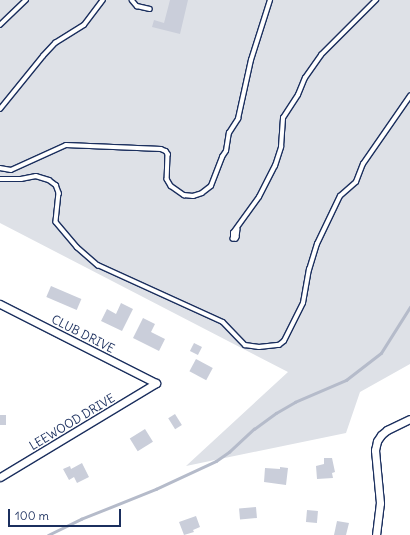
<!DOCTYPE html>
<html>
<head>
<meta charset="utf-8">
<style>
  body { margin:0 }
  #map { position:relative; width:410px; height:535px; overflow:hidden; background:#fff; font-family:Delius,sans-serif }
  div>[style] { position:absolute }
  .green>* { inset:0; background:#dee1e7 }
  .stream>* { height:2.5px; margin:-1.25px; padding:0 1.25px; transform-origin:1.25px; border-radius:1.25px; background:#b5bbca }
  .building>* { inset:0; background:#caceda; transform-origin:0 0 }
  .roads { filter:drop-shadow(1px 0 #1b2f5e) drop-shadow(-1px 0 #1b2f5e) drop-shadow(0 1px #1b2f5e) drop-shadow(0 -1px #1b2f5e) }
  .lane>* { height:3.5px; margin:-1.75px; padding:0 1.75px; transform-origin:1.75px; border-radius:1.75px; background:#fff }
  .street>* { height:7px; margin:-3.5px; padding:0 3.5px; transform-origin:3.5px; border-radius:3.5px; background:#fff }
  span { translate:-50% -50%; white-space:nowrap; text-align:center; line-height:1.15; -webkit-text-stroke:3px #fff; paint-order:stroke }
  .street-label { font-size:12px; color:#1b2f5e }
  .scale { position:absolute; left:8px; top:509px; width:113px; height:18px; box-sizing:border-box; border:2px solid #1b2f5e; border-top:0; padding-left:5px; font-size:12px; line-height:14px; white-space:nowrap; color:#1b2f5e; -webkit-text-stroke:3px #fff; paint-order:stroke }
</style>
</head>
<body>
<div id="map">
  <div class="green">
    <i style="clip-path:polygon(0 0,410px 0,410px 364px,360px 392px,346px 433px,186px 466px,288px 372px,0 223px)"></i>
  </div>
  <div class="stream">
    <i style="left:48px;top:535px;width:37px;rotate:-26deg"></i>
    <i style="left:81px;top:519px;width:81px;rotate:-21.8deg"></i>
    <i style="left:156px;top:489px;width:66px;rotate:-25deg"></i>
    <i style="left:216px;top:461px;width:16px;rotate:-35deg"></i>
    <i style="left:229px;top:452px;width:34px;rotate:-43deg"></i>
    <i style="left:254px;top:429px;width:27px;rotate:-36deg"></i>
    <i style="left:276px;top:413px;width:22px;rotate:-30deg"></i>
    <i style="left:295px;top:402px;width:56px;rotate:-23.3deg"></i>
    <i style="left:346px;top:380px;width:44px;rotate:-37.6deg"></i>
    <i style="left:381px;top:353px;width:54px;rotate:-57.8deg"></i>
  </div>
  <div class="building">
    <i style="clip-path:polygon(170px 0,188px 0,180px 34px,152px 27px,154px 20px,164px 23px)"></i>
    <i style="left:51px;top:286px;width:33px;height:12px;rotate:23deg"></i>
    <i style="clip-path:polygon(121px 303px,133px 309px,122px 331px,101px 321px,107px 309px,116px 314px)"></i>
    <i style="clip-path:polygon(143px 318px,155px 324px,151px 332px,165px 339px,159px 351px,133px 338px)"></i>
    <i style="left:194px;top:343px;width:9px;height:9px;rotate:27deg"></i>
    <i style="left:196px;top:359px;width:19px;height:14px;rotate:28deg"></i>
    <i style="left:175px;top:414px;width:13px;height:8px;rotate:58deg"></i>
    <i style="left:0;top:415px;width:6px;height:10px"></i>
    <i style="left:145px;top:429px;width:15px;height:18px;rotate:58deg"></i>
    <i style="clip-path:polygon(324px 458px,332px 458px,335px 472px,332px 473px,333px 478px,317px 479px,316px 466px,324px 464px)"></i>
    <i style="clip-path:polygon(82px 463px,89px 477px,77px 483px,74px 477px,69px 480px,63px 469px,70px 466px,71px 469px)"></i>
    <i style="clip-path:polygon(280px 467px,288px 468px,286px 485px,264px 482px,265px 468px,280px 469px)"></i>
    <i style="left:256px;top:507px;width:11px;height:17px;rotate:85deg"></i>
    <i style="left:307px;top:510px;width:11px;height:12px;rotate:5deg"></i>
    <i style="clip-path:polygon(196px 516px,200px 527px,193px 530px,194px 532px,184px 535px,179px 522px)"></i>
    <i style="clip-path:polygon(337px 521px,349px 523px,346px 535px,334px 535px)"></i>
  </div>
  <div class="roads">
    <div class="lane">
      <i style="left:132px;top:0;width:8px;rotate:50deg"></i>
      <i style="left:137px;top:6px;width:13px;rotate:13deg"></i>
      <i style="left:0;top:25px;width:36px;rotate:-44deg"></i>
      <i style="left:0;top:109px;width:68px;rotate:-50.9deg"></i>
      <i style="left:43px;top:56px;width:18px;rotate:-47deg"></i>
      <i style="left:55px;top:43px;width:34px;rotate:-32deg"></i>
      <i style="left:84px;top:25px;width:31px;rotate:-53deg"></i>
      <i style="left:0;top:168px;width:11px;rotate:10deg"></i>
      <i style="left:11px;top:170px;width:60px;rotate:-24.4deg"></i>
      <i style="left:66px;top:145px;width:95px;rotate:2.4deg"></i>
      <i style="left:161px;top:149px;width:5px;rotate:22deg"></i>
      <i style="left:166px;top:151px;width:4px;rotate:56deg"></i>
      <i style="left:168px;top:154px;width:25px;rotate:92deg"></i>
      <i style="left:167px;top:179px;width:8px;rotate:60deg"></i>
      <i style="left:171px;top:186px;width:16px;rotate:35deg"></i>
      <i style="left:184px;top:195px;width:9px;rotate:6deg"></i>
      <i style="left:193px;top:196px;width:9px;rotate:-18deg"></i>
      <i style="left:202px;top:193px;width:11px;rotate:-38deg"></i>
      <i style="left:211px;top:186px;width:31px;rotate:-69deg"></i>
      <i style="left:222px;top:157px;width:7px;rotate:-56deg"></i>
      <i style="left:226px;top:151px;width:18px;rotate:-81deg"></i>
      <i style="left:229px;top:133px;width:17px;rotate:-57deg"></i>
      <i style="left:238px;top:119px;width:60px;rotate:-77.6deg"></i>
      <i style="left:251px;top:60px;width:63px;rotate:-72.4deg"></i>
      <i style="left:0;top:179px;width:21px"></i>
      <i style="left:21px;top:179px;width:15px;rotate:-11deg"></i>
      <i style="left:36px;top:176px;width:14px;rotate:17deg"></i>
      <i style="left:49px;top:180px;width:9px;rotate:36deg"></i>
      <i style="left:56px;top:185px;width:9px;rotate:69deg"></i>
      <i style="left:59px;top:193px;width:29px;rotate:96deg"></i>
      <i style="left:56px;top:222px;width:33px;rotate:50deg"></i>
      <i style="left:77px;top:247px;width:28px;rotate:41deg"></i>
      <i style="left:98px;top:265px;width:137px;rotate:24.5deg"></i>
      <i style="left:223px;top:322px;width:32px;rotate:46deg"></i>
      <i style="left:245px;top:345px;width:14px;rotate:8deg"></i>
      <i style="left:259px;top:347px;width:20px;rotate:-6deg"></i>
      <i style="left:279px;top:345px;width:6px;rotate:-39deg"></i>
      <i style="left:284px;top:341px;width:42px;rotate:-63.4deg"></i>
      <i style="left:303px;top:303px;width:34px;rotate:-80deg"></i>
      <i style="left:309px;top:270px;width:27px;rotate:-73deg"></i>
      <i style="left:317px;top:244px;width:53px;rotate:-64.4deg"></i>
      <i style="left:340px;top:196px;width:21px;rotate:-41deg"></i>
      <i style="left:356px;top:182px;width:19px;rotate:-69deg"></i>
      <i style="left:363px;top:164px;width:83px;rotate:-55.3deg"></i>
      <i style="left:238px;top:229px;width:8px;rotate:97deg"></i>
      <i style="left:237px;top:237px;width:2px;rotate:117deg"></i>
      <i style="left:236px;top:239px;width:3px;rotate:180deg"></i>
      <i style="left:233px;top:239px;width:6px;rotate:-90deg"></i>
      <i style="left:233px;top:233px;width:44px;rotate:-54.2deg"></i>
      <i style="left:259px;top:197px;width:35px;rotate:-63deg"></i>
      <i style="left:275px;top:166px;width:20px;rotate:-72deg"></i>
      <i style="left:281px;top:147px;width:29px;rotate:-86deg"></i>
      <i style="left:283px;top:118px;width:27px;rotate:-57deg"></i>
      <i style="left:298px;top:95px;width:18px;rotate:-68deg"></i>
      <i style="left:305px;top:78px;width:28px;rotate:-55deg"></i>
      <i style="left:321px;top:55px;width:78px;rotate:-45deg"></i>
    </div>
    <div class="street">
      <i style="left:0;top:304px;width:175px;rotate:26.9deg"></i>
      <i style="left:156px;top:383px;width:182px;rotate:148.9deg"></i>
      <i style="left:376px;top:535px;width:32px;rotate:-83deg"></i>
      <i style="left:380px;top:503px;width:53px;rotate:-95.4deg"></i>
      <i style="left:375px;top:450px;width:9px;rotate:-77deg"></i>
      <i style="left:377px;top:441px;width:7px;rotate:-56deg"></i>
      <i style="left:381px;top:435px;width:8px;rotate:-40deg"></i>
      <i style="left:387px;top:430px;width:25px;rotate:-26deg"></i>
    </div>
  </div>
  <div class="street-label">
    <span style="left:83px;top:334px;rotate:27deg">CLUB DRIVE</span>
    <span style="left:72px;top:422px;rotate:-31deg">LEEWOOD DRIVE</span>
  </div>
  <div class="scale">100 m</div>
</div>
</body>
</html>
